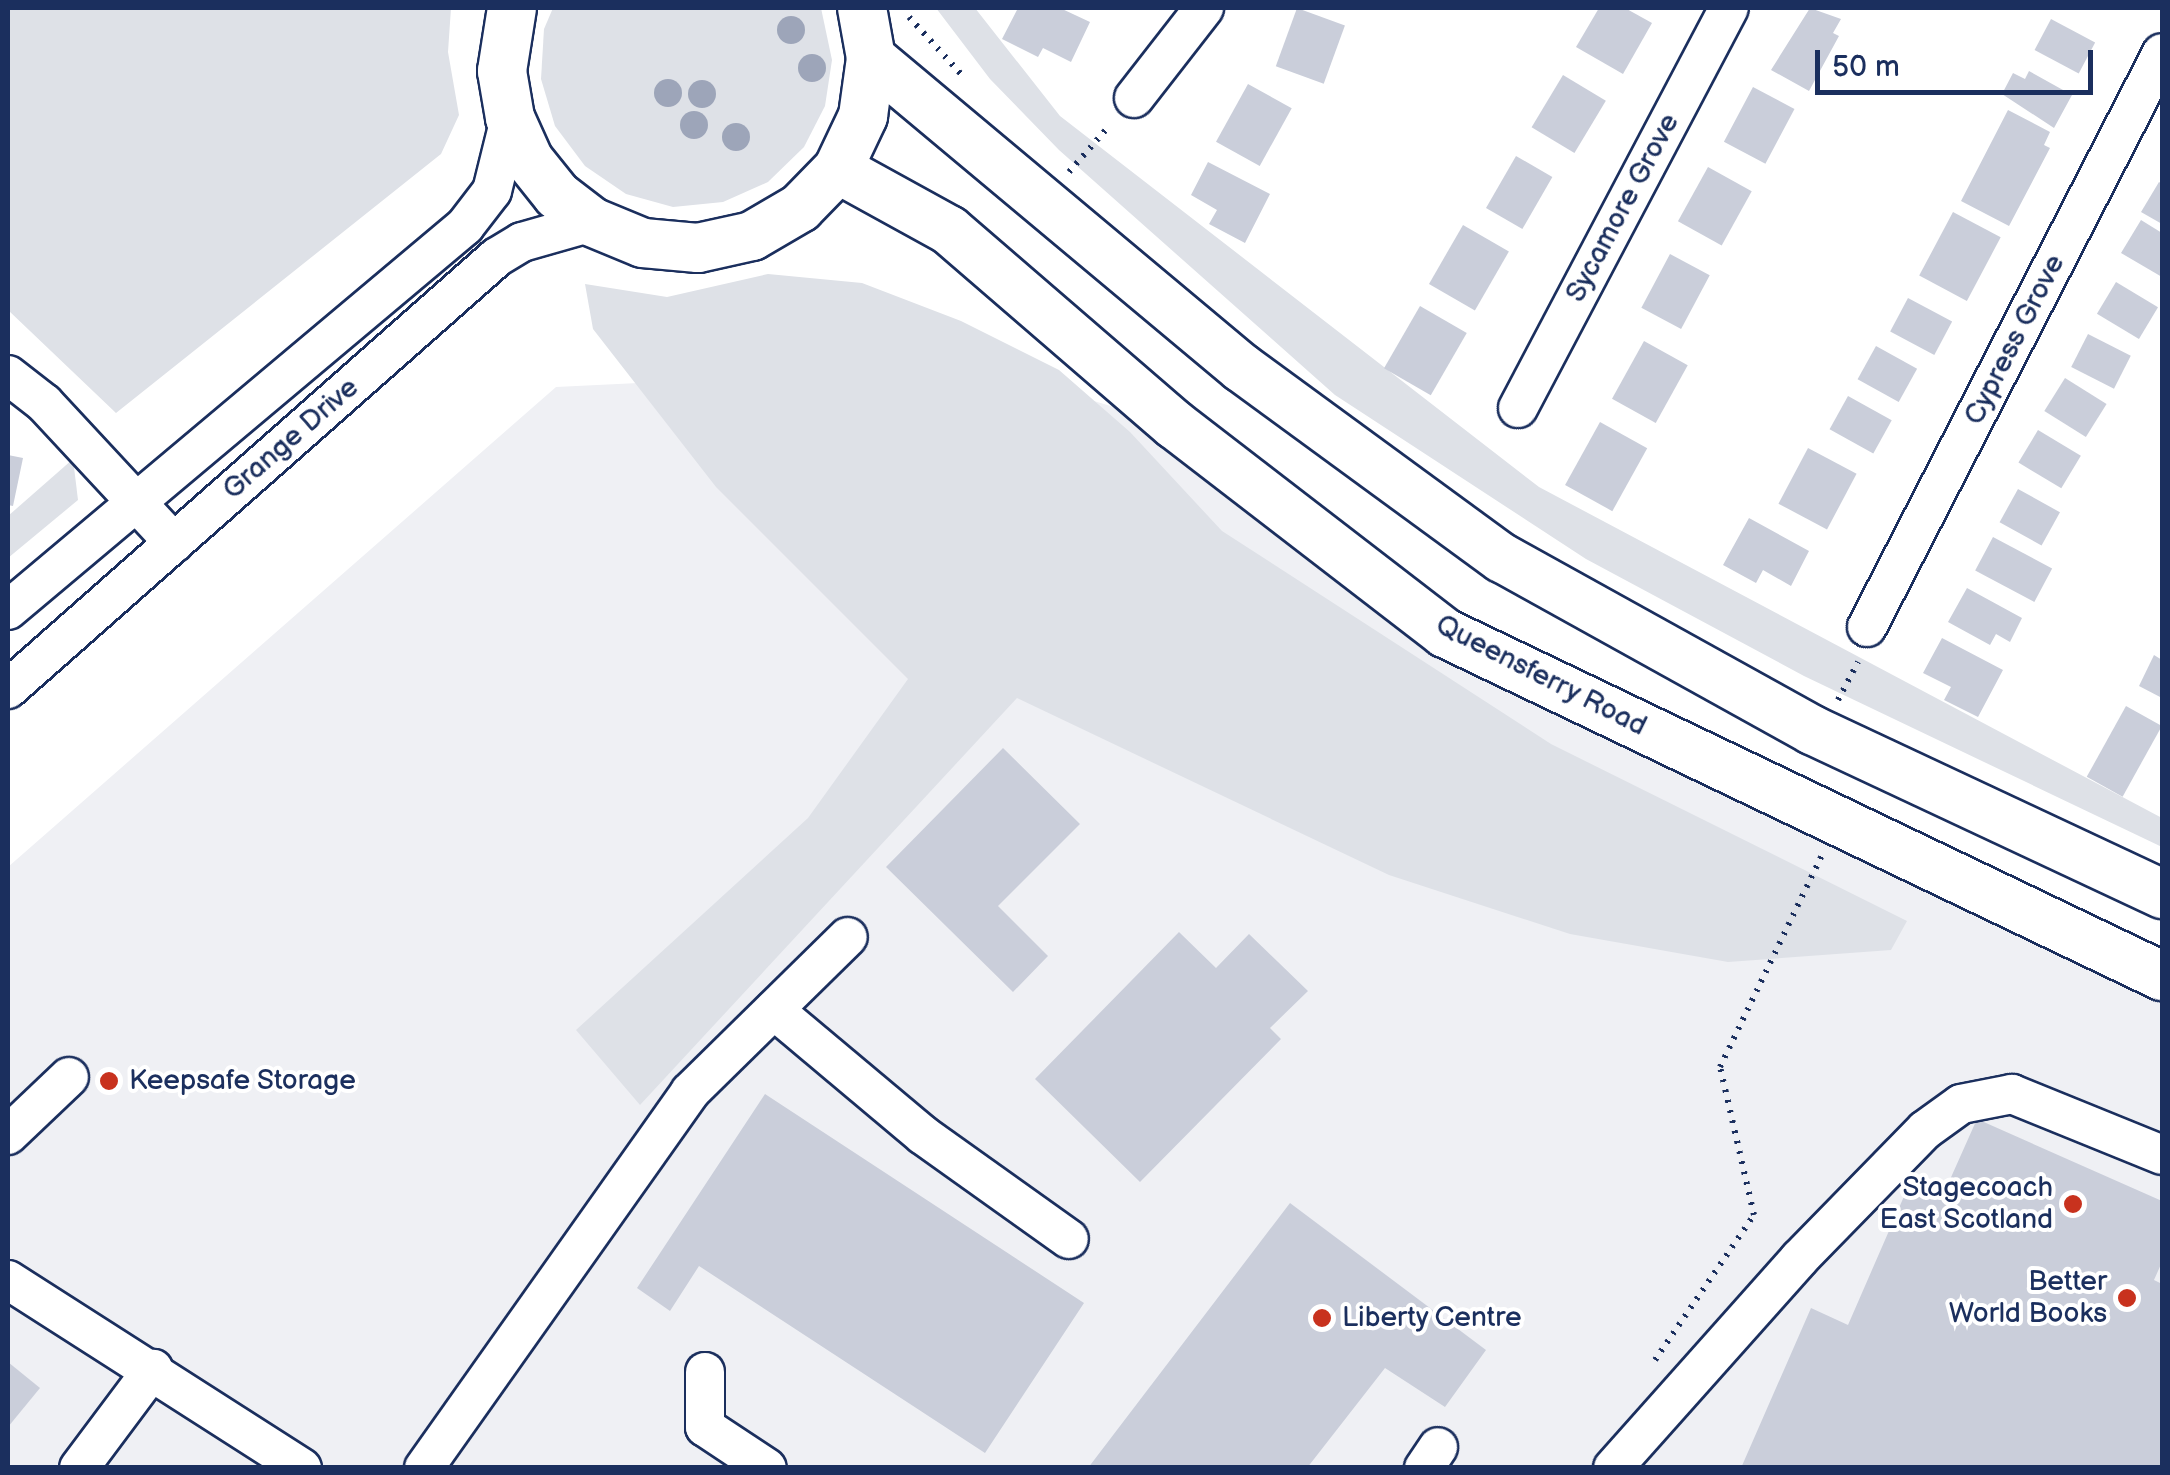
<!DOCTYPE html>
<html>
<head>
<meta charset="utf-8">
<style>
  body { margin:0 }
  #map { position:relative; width:2170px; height:1475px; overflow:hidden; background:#fff; font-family:"Balsamiq Sans",sans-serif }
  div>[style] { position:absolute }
  .built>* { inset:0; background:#eff0f4 }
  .green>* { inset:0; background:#dee1e7 }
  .building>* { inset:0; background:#caceda; transform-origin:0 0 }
  .path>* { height:6px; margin-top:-3px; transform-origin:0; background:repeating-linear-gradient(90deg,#1b2f5e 0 2.5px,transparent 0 10.5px) }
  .roads { filter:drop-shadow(2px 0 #1b2f5e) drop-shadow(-2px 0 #1b2f5e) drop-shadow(0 2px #1b2f5e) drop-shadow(0 -2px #1b2f5e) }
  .minor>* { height:38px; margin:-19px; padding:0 19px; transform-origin:19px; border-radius:19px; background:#fff }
  .major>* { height:48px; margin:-24px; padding:0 24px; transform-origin:24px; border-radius:24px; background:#fff }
  .trees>* { width:28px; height:28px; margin:-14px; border-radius:50%; background:#9da5b9 }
  .dots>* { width:28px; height:28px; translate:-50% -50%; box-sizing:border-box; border:5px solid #fff; border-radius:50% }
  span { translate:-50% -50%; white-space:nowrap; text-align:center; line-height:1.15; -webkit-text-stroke:8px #fff; paint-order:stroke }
  .street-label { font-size:28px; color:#1b2f5e }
  .poi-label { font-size:28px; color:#1b2f5e }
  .left { translate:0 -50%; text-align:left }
  .right { translate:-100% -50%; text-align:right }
  .frame { position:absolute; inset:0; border:10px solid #1b2f5e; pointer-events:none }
  .scale { position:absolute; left:1815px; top:50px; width:278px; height:45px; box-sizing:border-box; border:5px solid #1b2f5e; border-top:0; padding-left:12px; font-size:30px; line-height:35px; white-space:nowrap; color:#1b2f5e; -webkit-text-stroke:8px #fff; paint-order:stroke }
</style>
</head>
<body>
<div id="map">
  <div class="built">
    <i style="clip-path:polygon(867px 334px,1175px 425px,1445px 633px,2162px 976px,2162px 1467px,8px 1467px,8px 867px,556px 387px,700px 380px)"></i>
  </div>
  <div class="green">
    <i style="clip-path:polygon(8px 8px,451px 8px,448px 52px,459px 115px,441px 154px,116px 413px,8px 310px)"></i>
    <i style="clip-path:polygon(553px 8px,821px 8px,832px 60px,825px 106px,804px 147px,768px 182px,723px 202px,673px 207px,626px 194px,585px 166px,555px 126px,541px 79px,544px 29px)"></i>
    <i style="clip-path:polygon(936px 8px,975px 8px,1060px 116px,1539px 487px,2162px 818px,2162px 847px,1804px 676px,1586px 559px,1335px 395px,1059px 150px,990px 79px)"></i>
    <i style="clip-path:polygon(768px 274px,862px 283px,961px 321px,1059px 370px,1130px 432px,1222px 531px,1551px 744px,1907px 921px,1891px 950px,1728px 962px,1570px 934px,1389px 875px,1017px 698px,640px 1105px,576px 1030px,808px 818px,908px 679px,716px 487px,593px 329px,585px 284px,667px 297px)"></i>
    <i style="clip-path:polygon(73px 459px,78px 500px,8px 558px,8px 516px)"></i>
  </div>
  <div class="building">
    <i style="clip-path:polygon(1018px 8px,1060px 8px,1090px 22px,1071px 62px,1043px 48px,1038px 57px,1002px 39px)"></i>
    <i style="left:1297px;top:8px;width:51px;height:62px;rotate:20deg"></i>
    <i style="clip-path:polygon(1599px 8px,1625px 8px,1652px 23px,1623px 74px,1576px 47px)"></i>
    <i style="clip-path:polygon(1810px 8px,1841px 19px,1833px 33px,1839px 36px,1809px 91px,1771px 70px)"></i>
    <i style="left:2051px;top:19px;width:50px;height:35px;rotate:28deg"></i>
    <i style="clip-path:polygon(2029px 71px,2072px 95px,2054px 128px,2002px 94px,2013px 73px,2025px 79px)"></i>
    <i style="left:1563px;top:75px;width:50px;height:61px;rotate:31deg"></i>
    <i style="left:1248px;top:84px;width:50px;height:66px;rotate:29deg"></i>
    <i style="left:1753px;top:87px;width:47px;height:62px;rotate:28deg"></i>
    <i style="clip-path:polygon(2008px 110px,2050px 132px,2044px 145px,2050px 148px,2009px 226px,1961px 201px)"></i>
    <i style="left:1516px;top:156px;width:42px;height:60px;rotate:30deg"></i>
    <i style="clip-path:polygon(1208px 162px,1270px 194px,1245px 243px,1209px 224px,1217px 210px,1191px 195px)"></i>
    <i style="left:1708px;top:167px;width:50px;height:62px;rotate:29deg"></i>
    <i style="clip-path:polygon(2159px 182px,2162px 184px,2162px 224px,2141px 212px)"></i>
    <i style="left:1953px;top:212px;width:54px;height:72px;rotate:28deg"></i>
    <i style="clip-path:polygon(2141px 220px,2162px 233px,2162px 277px,2121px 253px)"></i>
    <i style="left:1463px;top:225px;width:53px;height:68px;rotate:30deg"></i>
    <i style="left:1670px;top:254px;width:45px;height:61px;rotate:28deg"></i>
    <i style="left:2116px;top:282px;width:49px;height:37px;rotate:31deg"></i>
    <i style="left:1908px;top:298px;width:50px;height:38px;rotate:28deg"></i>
    <i style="left:1420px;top:306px;width:54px;height:72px;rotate:30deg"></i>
    <i style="left:2088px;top:334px;width:48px;height:37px;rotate:27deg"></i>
    <i style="left:1644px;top:341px;width:50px;height:66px;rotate:29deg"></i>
    <i style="left:1876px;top:346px;width:47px;height:38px;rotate:29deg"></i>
    <i style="left:2065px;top:378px;width:49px;height:39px;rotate:32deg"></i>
    <i style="left:1848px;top:396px;width:50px;height:38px;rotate:29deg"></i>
    <i style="left:1600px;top:422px;width:54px;height:72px;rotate:29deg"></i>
    <i style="left:2038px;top:430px;width:50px;height:38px;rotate:31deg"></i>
    <i style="left:1808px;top:448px;width:55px;height:63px;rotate:28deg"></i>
    <i style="clip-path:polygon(8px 455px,23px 458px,13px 506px,8px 505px)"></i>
    <i style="left:2018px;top:489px;width:48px;height:38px;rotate:29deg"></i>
    <i style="clip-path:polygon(1749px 518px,1809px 551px,1791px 586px,1763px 570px,1756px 583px,1723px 565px)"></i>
    <i style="left:1993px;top:537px;width:67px;height:38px;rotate:28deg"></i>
    <i style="clip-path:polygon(1967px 588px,2022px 618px,2010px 642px,1996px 634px,1990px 645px,1948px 622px)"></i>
    <i style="clip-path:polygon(1942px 638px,2003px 670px,1978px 717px,1944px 700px,1951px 687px,1923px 673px)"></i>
    <i style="clip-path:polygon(2154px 655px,2162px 660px,2162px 698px,2139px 686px)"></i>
    <i style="left:2126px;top:706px;width:41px;height:81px;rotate:29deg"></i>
    <i style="clip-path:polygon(1003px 748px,1080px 824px,998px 906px,1048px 956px,1013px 992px,886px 867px)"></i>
    <i style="clip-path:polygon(1179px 932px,1216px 968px,1249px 934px,1308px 991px,1270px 1028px,1281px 1039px,1140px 1182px,1035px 1079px)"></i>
    <i style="clip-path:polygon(765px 1094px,1084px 1303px,985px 1453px,699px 1266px,670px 1311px,637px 1288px)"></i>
    <i style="clip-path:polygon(1977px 1119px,2162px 1201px,2162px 1262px,2154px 1280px,2162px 1284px,2162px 1468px,1741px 1468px,1811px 1308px,1848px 1325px,1912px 1178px,1944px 1193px)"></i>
    <i style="clip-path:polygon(1290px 1203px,1486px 1350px,1445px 1407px,1385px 1368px,1307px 1468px,1088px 1468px)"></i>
    <i style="clip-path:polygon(8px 1362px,40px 1388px,8px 1427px)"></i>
  </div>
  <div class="path">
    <i style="left:909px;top:17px;width:77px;rotate:47.6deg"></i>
    <i style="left:1069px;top:172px;width:62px;rotate:-48.9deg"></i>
    <i style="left:1838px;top:700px;width:43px;rotate:-62.2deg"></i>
    <i style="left:1655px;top:1360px;width:176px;rotate:-55.7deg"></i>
    <i style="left:1754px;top:1215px;width:152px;rotate:-102.9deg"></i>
    <i style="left:1720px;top:1067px;width:235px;rotate:-64.3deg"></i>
  </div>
  <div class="roads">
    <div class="minor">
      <i style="left:1134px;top:98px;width:114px;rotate:-52.1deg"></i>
      <i style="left:8px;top:375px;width:46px;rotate:37.9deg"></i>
      <i style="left:44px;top:403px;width:191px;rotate:47.1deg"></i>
      <i style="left:1518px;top:408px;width:452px;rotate:-62.2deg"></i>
      <i style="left:8px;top:610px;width:597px;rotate:-40.04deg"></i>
      <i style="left:465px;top:226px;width:44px;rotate:-52.4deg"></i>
      <i style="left:492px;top:191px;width:75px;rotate:-76.1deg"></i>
      <i style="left:1867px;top:627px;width:645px;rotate:-62.8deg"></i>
      <i style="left:8px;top:689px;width:652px;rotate:-41.46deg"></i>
      <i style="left:497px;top:257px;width:29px;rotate:-31deg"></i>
      <i style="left:522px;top:242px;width:73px;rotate:-15.9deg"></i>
      <i style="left:774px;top:1010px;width:194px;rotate:40deg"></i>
      <i style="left:923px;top:1135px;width:179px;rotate:35.5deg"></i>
      <i style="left:8px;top:1135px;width:84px;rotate:-43.6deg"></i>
      <i style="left:8px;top:1280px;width:349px;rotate:32.6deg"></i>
      <i style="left:705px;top:1372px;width:55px;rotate:90deg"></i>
      <i style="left:705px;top:1427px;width:74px;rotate:33.5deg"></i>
      <i style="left:79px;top:1468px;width:124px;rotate:-53.2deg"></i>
      <i style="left:424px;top:1468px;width:461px;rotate:-54.7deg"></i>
      <i style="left:690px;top:1092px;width:221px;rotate:-44.5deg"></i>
      <i style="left:1424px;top:1468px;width:25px;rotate:-56deg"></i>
      <i style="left:1613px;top:1468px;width:280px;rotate:-48.3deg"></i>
      <i style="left:1799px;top:1259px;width:180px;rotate:-45.7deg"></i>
      <i style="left:1925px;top:1130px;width:44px;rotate:-35.8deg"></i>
      <i style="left:1961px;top:1104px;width:52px;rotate:-11.1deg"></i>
      <i style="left:2012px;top:1094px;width:162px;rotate:22.1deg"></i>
    </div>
    <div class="major">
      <i style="left:512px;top:8px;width:64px;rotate:99deg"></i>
      <i style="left:502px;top:71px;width:48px;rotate:80.3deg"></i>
      <i style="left:510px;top:118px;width:46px;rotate:65.7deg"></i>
      <i style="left:529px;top:160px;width:45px;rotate:51.3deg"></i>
      <i style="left:557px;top:195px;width:44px;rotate:37.6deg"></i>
      <i style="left:592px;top:222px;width:55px;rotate:22.4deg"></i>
      <i style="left:643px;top:243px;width:55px;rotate:5.2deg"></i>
      <i style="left:698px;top:248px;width:55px;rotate:-12.5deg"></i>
      <i style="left:752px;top:236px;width:56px;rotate:-30.3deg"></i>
      <i style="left:800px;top:208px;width:54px;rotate:-45.7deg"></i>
      <i style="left:838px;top:169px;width:59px;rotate:-64.7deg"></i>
      <i style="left:863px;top:116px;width:59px;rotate:-82.1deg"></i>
      <i style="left:871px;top:58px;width:51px;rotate:-100.2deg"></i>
      <i style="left:871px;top:58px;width:483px;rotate:39.9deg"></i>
      <i style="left:1242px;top:368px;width:322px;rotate:36.2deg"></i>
      <i style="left:1502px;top:558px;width:355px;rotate:29deg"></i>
      <i style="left:1812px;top:730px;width:387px;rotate:25.1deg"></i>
      <i style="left:838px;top:169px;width:127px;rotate:28.8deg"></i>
      <i style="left:949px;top:230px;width:298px;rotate:40.8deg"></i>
      <i style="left:1175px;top:425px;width:341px;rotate:37.6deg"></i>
      <i style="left:1445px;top:633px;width:795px;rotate:25.57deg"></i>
    </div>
  </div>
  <div class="trees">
    <i style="left:791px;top:30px"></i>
    <i style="left:812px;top:68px"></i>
    <i style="left:668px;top:93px"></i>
    <i style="left:702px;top:94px"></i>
    <i style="left:694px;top:125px"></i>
    <i style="left:736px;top:137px"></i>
  </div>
  <div class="dots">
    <i style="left:109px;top:1081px;background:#c8321e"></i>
    <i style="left:2073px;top:1204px;background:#c8321e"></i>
    <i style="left:2127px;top:1298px;background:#c8321e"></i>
    <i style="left:1322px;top:1318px;background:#c8321e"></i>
  </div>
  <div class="street-label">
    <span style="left:1623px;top:208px;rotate:-62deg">Sycamore Grove</span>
    <span style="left:2015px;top:340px;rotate:-63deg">Cypress Grove</span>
    <span style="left:291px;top:439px;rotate:-41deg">Grange Drive</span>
    <span style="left:1541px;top:676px;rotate:27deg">Queensferry Road</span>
  </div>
  <div class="poi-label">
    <span class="left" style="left:129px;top:1081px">Keepsafe Storage</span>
    <span class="right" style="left:2053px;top:1204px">Stagecoach<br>East Scotland</span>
    <span class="right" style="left:2107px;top:1298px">Better<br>World Books</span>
    <span class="left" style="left:1342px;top:1318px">Liberty Centre</span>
  </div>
  <div class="frame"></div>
  <div class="scale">50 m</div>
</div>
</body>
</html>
